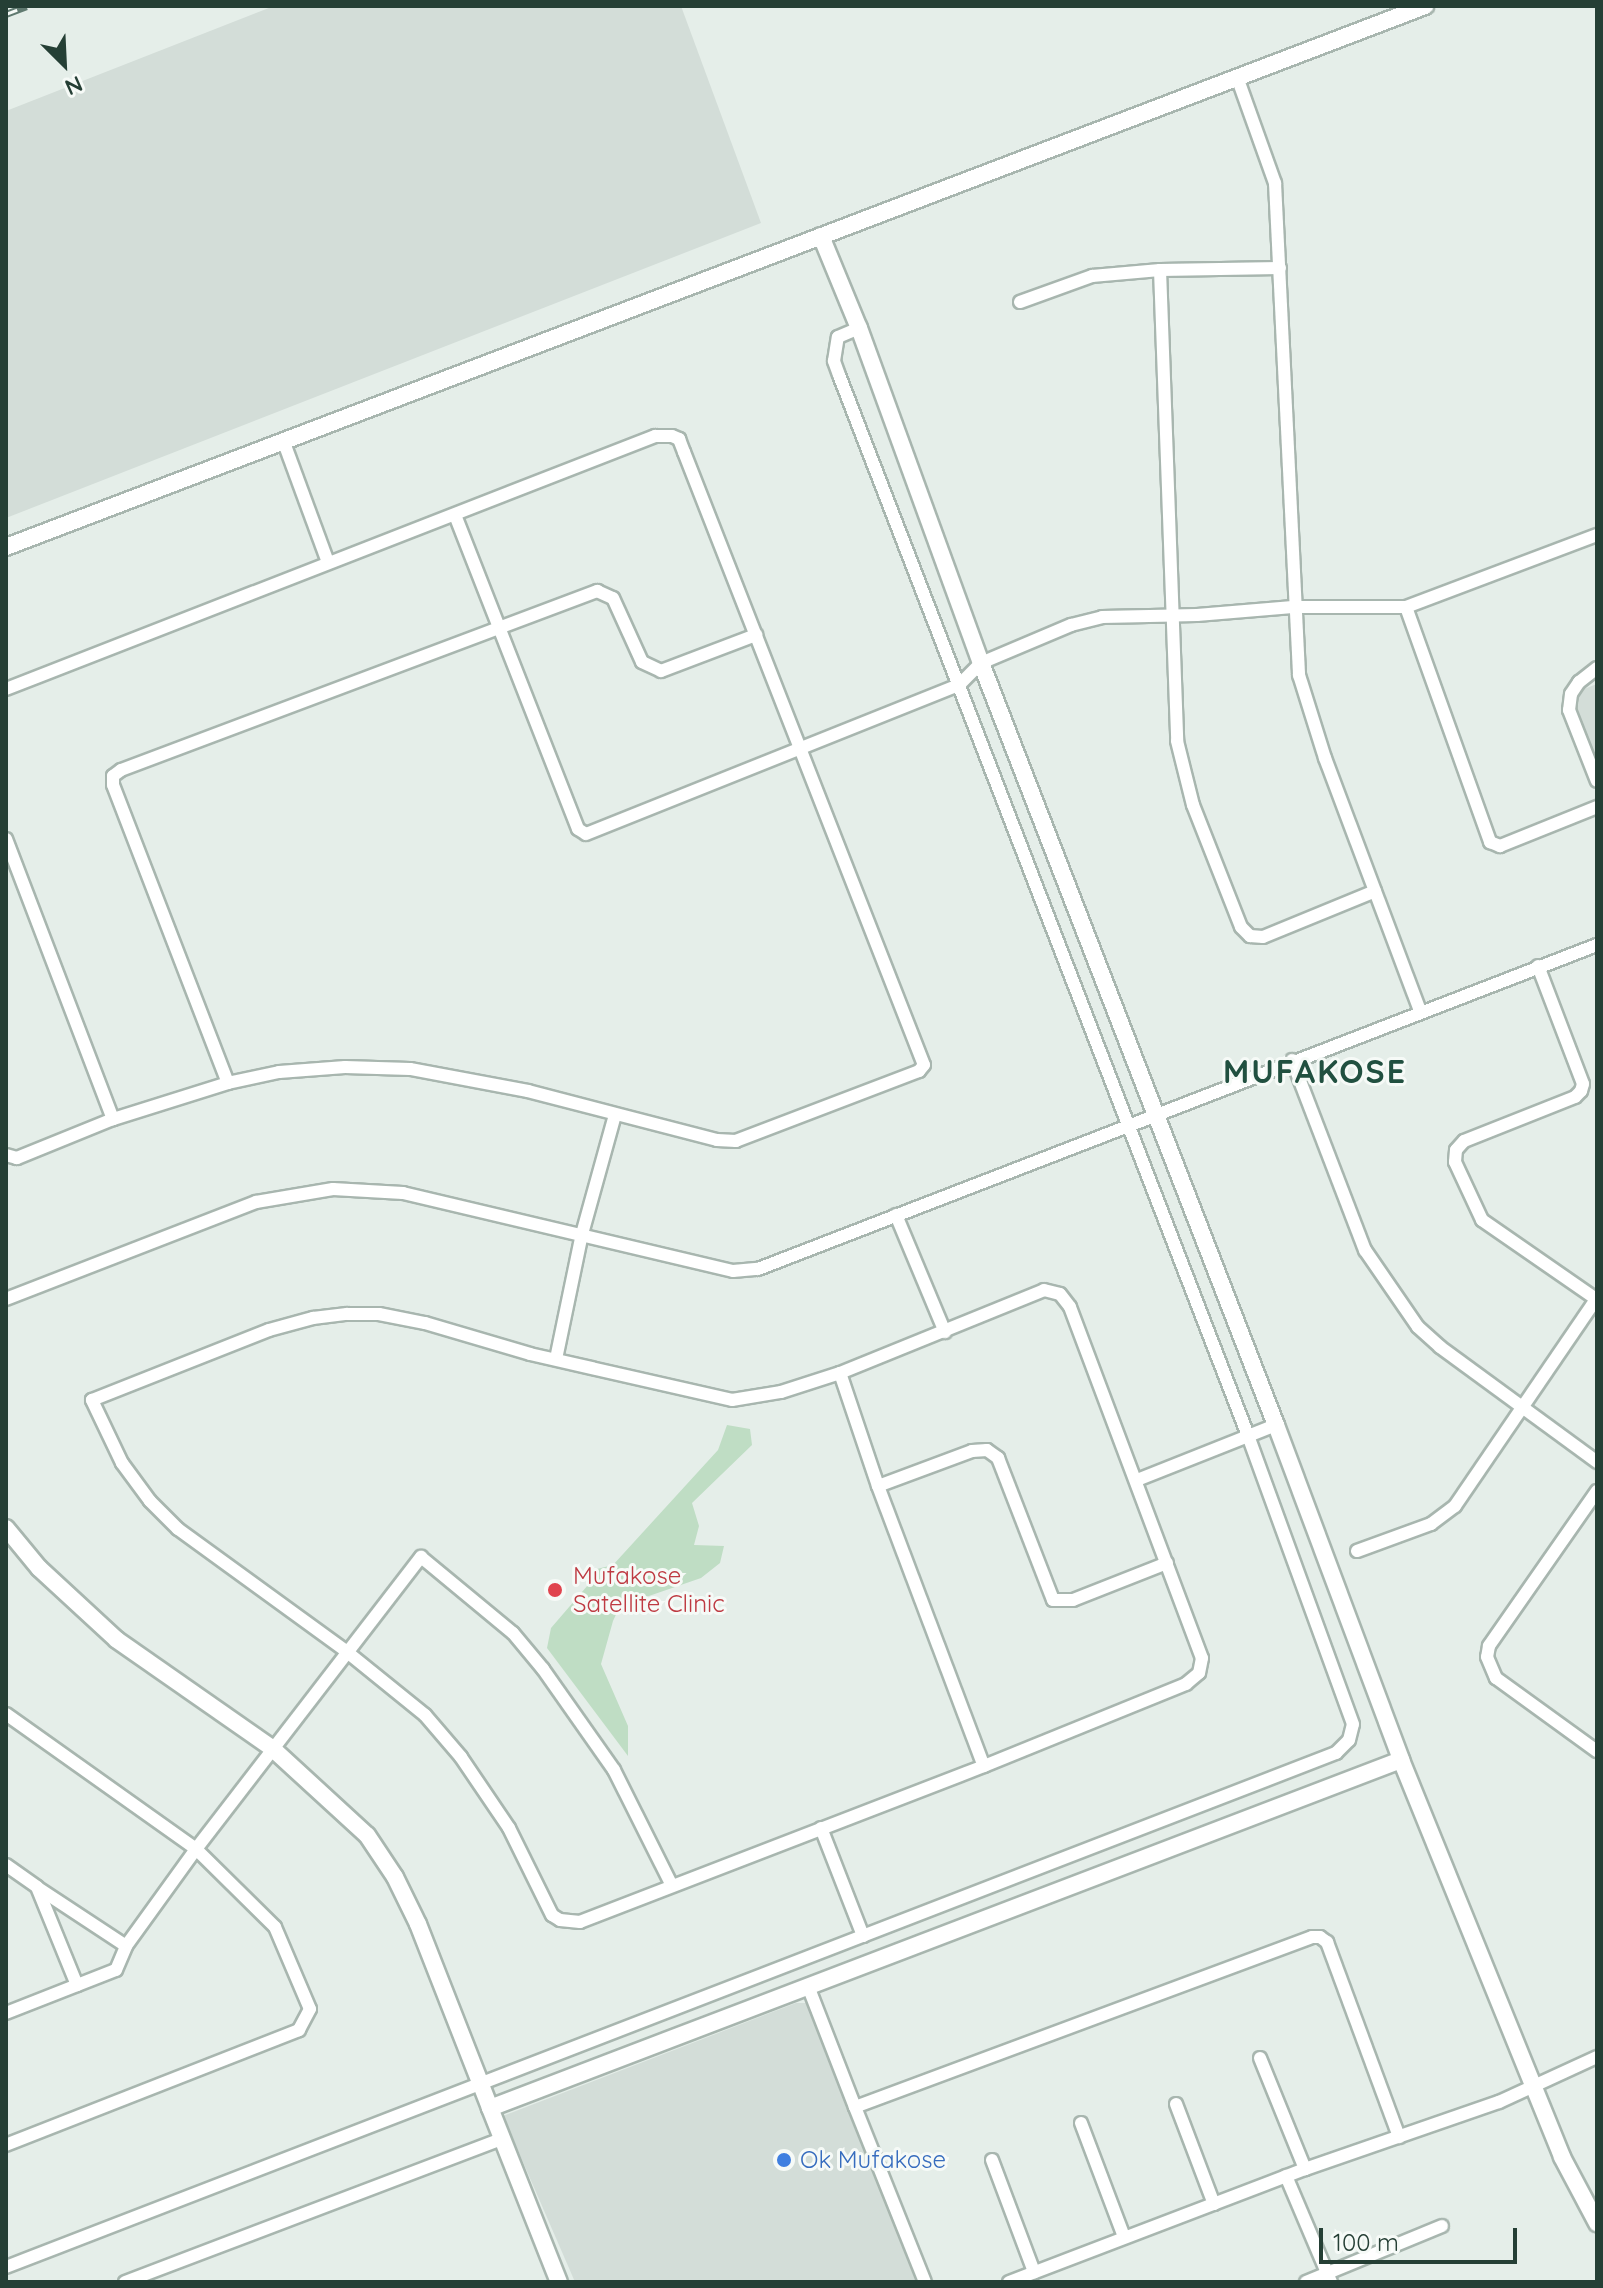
<!DOCTYPE html>
<html>
<head>
<meta charset="utf-8">
<style>
  body { margin:0 }
  #map { position:relative; width:1603px; height:2288px; overflow:hidden; background:#e5eee9; font-family:Quicksand,sans-serif }
  div>[style] { position:absolute }
  .built>* { inset:0; background:#d3ddd8 }
  .green>* { inset:0; background:#bfddc4 }
  .roads { filter:drop-shadow(2px 0 #a8b6af) drop-shadow(-2px 0 #a8b6af) drop-shadow(0 2px #a8b6af) drop-shadow(0 -2px #a8b6af) }
  .street>* { height:12px; margin:-6px; padding:0 6px; transform-origin:6px; border-radius:6px; background:#fff }
  .secondary>* { height:16px; margin:-8px; padding:0 8px; transform-origin:8px; border-radius:8px; background:#fff }
  .rail>* { height:7px; margin-top:-3.5px; transform-origin:0; background:repeating-linear-gradient(90deg,#f6faf7 0 12px,#607a70 0 24px); box-sizing:border-box; border-block:2px solid #607a70 }
  .dots>* { width:22px; height:22px; translate:-50% -50%; box-sizing:border-box; border:4px solid #f6faf7; border-radius:50% }
  span { translate:-50% -50%; white-space:nowrap; text-align:center; line-height:1.15; -webkit-text-stroke:6px #f6faf7; paint-order:stroke }
  .health-label { font-size:24px; color:#be3a42 }
  .left { translate:0 -50%; text-align:left }
  .shop-label { font-size:24px; color:#366cbe }
  .district-label { font-size:32px; color:#215040; font-weight:700; letter-spacing:2px }
  .frame { position:absolute; inset:0; border:8px solid #253f35; pointer-events:none }
  .north { position:absolute; left:24px; top:24px; width:80px; height:80px; -webkit-text-stroke:6px #f6faf7; paint-order:stroke; rotate:156deg; font-size:22px; font-weight:700; line-height:32px; text-align:center; color:#253f35 }
  .north::after { content:''; display:block; margin:auto; width:28px; height:36px; background:#253f35; clip-path:polygon(50% 0,100% 100%,50% 72%,0 100%) }
  .scale { position:absolute; left:1319px; top:2228px; width:198px; height:36px; box-sizing:border-box; border:4px solid #253f35; border-top:0; padding-left:10px; font-size:24px; line-height:28px; white-space:nowrap; color:#253f35; -webkit-text-stroke:6px #f6faf7; paint-order:stroke }
</style>
</head>
<body>
<div id="map">
  <div class="built">
    <i style="clip-path:polygon(274px 6px,681px 6px,761px 223px,6px 518px,6px 111px)"></i>
    <i style="clip-path:polygon(1597px 684px,1597px 760px,1571px 694px)"></i>
    <i style="clip-path:polygon(796px 2003px,807px 2003px,917px 2282px,575px 2282px,503px 2116px)"></i>
  </div>
  <div class="green">
    <i style="clip-path:polygon(727px 1425px,750px 1429px,752px 1445px,692px 1503px,699px 1526px,694px 1545px,724px 1546px,720px 1563px,701px 1578px,620px 1606px,613px 1621px,601px 1664px,628px 1726px,628px 1756px,547px 1648px,551px 1628px,588px 1585px,589px 1571px,613px 1565px,718px 1450px)"></i>
  </div>
  <div class="roads">
    <div class="street">
      <i style="left:1237px;top:77px;width:113px;rotate:70.3deg"></i>
      <i style="left:1275px;top:183px;width:493px;rotate:87.2deg"></i>
      <i style="left:1299px;top:675px;width:87px;rotate:72.6deg"></i>
      <i style="left:1325px;top:758px;width:270px;rotate:69.4deg"></i>
      <i style="left:1160px;top:270px;width:471px;rotate:87.9deg"></i>
      <i style="left:1177px;top:741px;width:66px;rotate:76deg"></i>
      <i style="left:1193px;top:805px;width:131px;rotate:68.5deg"></i>
      <i style="left:1241px;top:927px;width:13px;rotate:45deg"></i>
      <i style="left:1250px;top:936px;width:13px;rotate:4deg"></i>
      <i style="left:1263px;top:937px;width:121px;rotate:-22.3deg"></i>
      <i style="left:1020px;top:302px;width:77px;rotate:-19.9deg"></i>
      <i style="left:1092px;top:276px;width:68px;rotate:-5deg"></i>
      <i style="left:1160px;top:270px;width:120px;rotate:-1deg"></i>
      <i style="left:283px;top:440px;width:130px;rotate:69.8deg"></i>
      <i style="left:455px;top:515px;width:337px;rotate:68.6deg"></i>
      <i style="left:578px;top:829px;width:9px;rotate:32deg"></i>
      <i style="left:586px;top:834px;width:402px;rotate:-21.8deg"></i>
      <i style="left:959px;top:685px;width:31px;rotate:-45deg"></i>
      <i style="left:981px;top:663px;width:98px;rotate:-22.9deg"></i>
      <i style="left:1071px;top:625px;width:32px;rotate:-14deg"></i>
      <i style="left:1102px;top:617px;width:95px;rotate:-1.2deg"></i>
      <i style="left:1197px;top:615px;width:96px;rotate:-4.8deg"></i>
      <i style="left:1293px;top:607px;width:113px"></i>
      <i style="left:1406px;top:607px;width:204px;rotate:-20.7deg"></i>
      <i style="left:1406px;top:607px;width:250px;rotate:70.3deg"></i>
      <i style="left:1490px;top:842px;width:11px;rotate:22deg"></i>
      <i style="left:1500px;top:846px;width:105px;rotate:-21.9deg"></i>
      <i style="left:1597px;top:668px;width:23px;rotate:142deg"></i>
      <i style="left:1579px;top:682px;width:14px;rotate:124deg"></i>
      <i style="left:1571px;top:694px;width:16px;rotate:97deg"></i>
      <i style="left:1569px;top:710px;width:76px;rotate:68.5deg"></i>
      <i style="left:6px;top:689px;width:697px;rotate:-21.3deg"></i>
      <i style="left:655px;top:436px;width:17px"></i>
      <i style="left:672px;top:436px;width:8px;rotate:23deg"></i>
      <i style="left:679px;top:439px;width:14px;rotate:69deg"></i>
      <i style="left:684px;top:452px;width:658px;rotate:68.62deg"></i>
      <i style="left:924px;top:1065px;width:8px;rotate:130deg"></i>
      <i style="left:919px;top:1071px;width:196px;rotate:159.1deg"></i>
      <i style="left:736px;top:1141px;width:19px;rotate:-177deg"></i>
      <i style="left:717px;top:1140px;width:195px;rotate:-165.5deg"></i>
      <i style="left:528px;top:1091px;width:120px;rotate:-169.4deg"></i>
      <i style="left:410px;top:1069px;width:65px;rotate:-178.2deg"></i>
      <i style="left:345px;top:1067px;width:66px;rotate:175.7deg"></i>
      <i style="left:279px;top:1072px;width:52px;rotate:167.8deg"></i>
      <i style="left:228px;top:1083px;width:121px;rotate:162.6deg"></i>
      <i style="left:113px;top:1119px;width:104px;rotate:157.9deg"></i>
      <i style="left:17px;top:1158px;width:11px;rotate:-165deg"></i>
      <i style="left:6px;top:839px;width:300px;rotate:69.1deg"></i>
      <i style="left:1538px;top:966px;width:126px;rotate:69.1deg"></i>
      <i style="left:1583px;top:1084px;width:7px;rotate:106deg"></i>
      <i style="left:1581px;top:1091px;width:8px;rotate:135deg"></i>
      <i style="left:1575px;top:1097px;width:119px;rotate:158.4deg"></i>
      <i style="left:1464px;top:1141px;width:12px;rotate:132deg"></i>
      <i style="left:1456px;top:1150px;width:12px;rotate:95deg"></i>
      <i style="left:1455px;top:1162px;width:64px;rotate:65deg"></i>
      <i style="left:1482px;top:1220px;width:139px;rotate:34.7deg"></i>
      <i style="left:1292px;top:1060px;width:204px;rotate:69deg"></i>
      <i style="left:1365px;top:1250px;width:93px;rotate:55.5deg"></i>
      <i style="left:1418px;top:1327px;width:30px;rotate:42deg"></i>
      <i style="left:1440px;top:1347px;width:195px;rotate:36.2deg"></i>
      <i style="left:228px;top:1083px;width:319px;rotate:-111.1deg"></i>
      <i style="left:113px;top:785px;width:9px;rotate:-90deg"></i>
      <i style="left:113px;top:776px;width:10px;rotate:-37deg"></i>
      <i style="left:121px;top:770px;width:509px;rotate:-20.61deg"></i>
      <i style="left:597px;top:591px;width:17px;rotate:24deg"></i>
      <i style="left:613px;top:598px;width:70px;rotate:65.6deg"></i>
      <i style="left:642px;top:662px;width:21px;rotate:25deg"></i>
      <i style="left:661px;top:671px;width:102px;rotate:-20.8deg"></i>
      <i style="left:896px;top:1215px;width:127px;rotate:67.3deg"></i>
      <i style="left:1044px;top:1290px;width:16px;rotate:14deg"></i>
      <i style="left:1060px;top:1294px;width:16px;rotate:52deg"></i>
      <i style="left:1070px;top:1307px;width:375px;rotate:69.4deg"></i>
      <i style="left:1202px;top:1658px;width:15px;rotate:101deg"></i>
      <i style="left:1199px;top:1673px;width:17px;rotate:140deg"></i>
      <i style="left:1186px;top:1684px;width:218px;rotate:157.9deg"></i>
      <i style="left:984px;top:1766px;width:433px;rotate:158.9deg"></i>
      <i style="left:580px;top:1922px;width:20px;rotate:-174deg"></i>
      <i style="left:560px;top:1920px;width:9px;rotate:-148deg"></i>
      <i style="left:552px;top:1915px;width:97px;rotate:-116.3deg"></i>
      <i style="left:509px;top:1828px;width:86px;rotate:-124.1deg"></i>
      <i style="left:461px;top:1757px;width:55px;rotate:-130.6deg"></i>
      <i style="left:425px;top:1715px;width:102px;rotate:-141deg"></i>
      <i style="left:346px;top:1651px;width:208px;rotate:-144deg"></i>
      <i style="left:178px;top:1529px;width:40px;rotate:-135deg"></i>
      <i style="left:150px;top:1501px;width:47px;rotate:-126.4deg"></i>
      <i style="left:122px;top:1463px;width:70px;rotate:-115.5deg"></i>
      <i style="left:92px;top:1400px;width:190px;rotate:-21.6deg"></i>
      <i style="left:269px;top:1330px;width:46px;rotate:-15.3deg"></i>
      <i style="left:313px;top:1318px;width:34px;rotate:-7deg"></i>
      <i style="left:347px;top:1314px;width:32px"></i>
      <i style="left:379px;top:1314px;width:47px;rotate:11.1deg"></i>
      <i style="left:425px;top:1323px;width:109px;rotate:16.4deg"></i>
      <i style="left:530px;top:1354px;width:207px;rotate:12.8deg"></i>
      <i style="left:732px;top:1400px;width:50px;rotate:-9.3deg"></i>
      <i style="left:781px;top:1392px;width:62px;rotate:-17.9deg"></i>
      <i style="left:840px;top:1373px;width:220px;rotate:-22.1deg"></i>
      <i style="left:6px;top:1299px;width:268px;rotate:-21.2deg"></i>
      <i style="left:256px;top:1202px;width:78px;rotate:-9.6deg"></i>
      <i style="left:333px;top:1189px;width:70px;rotate:3.3deg"></i>
      <i style="left:403px;top:1193px;width:339px;rotate:13.3deg"></i>
      <i style="left:733px;top:1271px;width:25px;rotate:-5deg"></i>
      <i style="left:758px;top:1269px;width:899px;rotate:-21.12deg"></i>
      <i style="left:556px;top:1359px;width:128px;rotate:-78.3deg"></i>
      <i style="left:582px;top:1234px;width:123px;rotate:-74.5deg"></i>
      <i style="left:840px;top:1373px;width:119px;rotate:71.4deg"></i>
      <i style="left:878px;top:1486px;width:100px;rotate:-20.4deg"></i>
      <i style="left:972px;top:1451px;width:15px;rotate:-4deg"></i>
      <i style="left:987px;top:1450px;width:14px;rotate:36deg"></i>
      <i style="left:998px;top:1458px;width:152px;rotate:68.8deg"></i>
      <i style="left:1053px;top:1600px;width:20px"></i>
      <i style="left:1073px;top:1600px;width:101px;rotate:-21.5deg"></i>
      <i style="left:1137px;top:1480px;width:149px;rotate:-21.6deg"></i>
      <i style="left:878px;top:1486px;width:299px;rotate:69.3deg"></i>
      <i style="left:1597px;top:1491px;width:189px;rotate:124.9deg"></i>
      <i style="left:1489px;top:1646px;width:11px;rotate:100deg"></i>
      <i style="left:1487px;top:1657px;width:23px;rotate:67deg"></i>
      <i style="left:1496px;top:1678px;width:125px;rotate:35.9deg"></i>
      <i style="left:1357px;top:1551px;width:79px;rotate:-20deg"></i>
      <i style="left:1431px;top:1524px;width:30px;rotate:-37deg"></i>
      <i style="left:1455px;top:1506px;width:252px;rotate:-55.7deg"></i>
      <i style="left:6px;top:1714px;width:233px;rotate:35.4deg"></i>
      <i style="left:196px;top:1849px;width:111px;rotate:44.6deg"></i>
      <i style="left:275px;top:1927px;width:89px;rotate:66.9deg"></i>
      <i style="left:310px;top:2009px;width:24px;rotate:118deg"></i>
      <i style="left:299px;top:2030px;width:315px;rotate:158.6deg"></i>
      <i style="left:821px;top:1828px;width:116px;rotate:68.7deg"></i>
      <i style="left:6px;top:1865px;width:38px;rotate:35deg"></i>
      <i style="left:37px;top:1887px;width:106px;rotate:67.8deg"></i>
      <i style="left:38px;top:1888px;width:105px;rotate:33.4deg"></i>
      <i style="left:808px;top:1986px;width:130px;rotate:68.8deg"></i>
      <i style="left:855px;top:2107px;width:488px;rotate:-20.4deg"></i>
      <i style="left:1312px;top:1937px;width:8px"></i>
      <i style="left:1320px;top:1937px;width:9px;rotate:36deg"></i>
      <i style="left:1327px;top:1942px;width:208px;rotate:69.7deg"></i>
      <i style="left:6px;top:2013px;width:118px;rotate:-21.4deg"></i>
      <i style="left:116px;top:1970px;width:26px;rotate:-67deg"></i>
      <i style="left:126px;top:1946px;width:120px;rotate:-54.2deg"></i>
      <i style="left:196px;top:1849px;width:369px;rotate:-52.4deg"></i>
      <i style="left:421px;top:1557px;width:119px;rotate:39.6deg"></i>
      <i style="left:513px;top:1633px;width:47px;rotate:50.2deg"></i>
      <i style="left:543px;top:1669px;width:123px;rotate:54.9deg"></i>
      <i style="left:614px;top:1770px;width:127px;rotate:63.4deg"></i>
      <i style="left:1260px;top:2058px;width:120px;rotate:67.9deg"></i>
      <i style="left:1176px;top:2104px;width:107px;rotate:69.2deg"></i>
      <i style="left:855px;top:2107px;width:188px;rotate:68.2deg"></i>
      <i style="left:1081px;top:2123px;width:122px;rotate:69.3deg"></i>
      <i style="left:992px;top:2160px;width:120px;rotate:69.4deg"></i>
      <i style="left:1286px;top:2176px;width:115px;rotate:67deg"></i>
      <i style="left:6px;top:2267px;width:1426px;rotate:-21.13deg"></i>
      <i style="left:1336px;top:1753px;width:18px;rotate:-45deg"></i>
      <i style="left:1349px;top:1740px;width:16px;rotate:-76deg"></i>
      <i style="left:1353px;top:1724px;width:304px;rotate:-110deg"></i>
      <i style="left:1249px;top:1438px;width:1139px;rotate:-111.09deg"></i>
      <i style="left:839px;top:375px;width:15px;rotate:-110deg"></i>
      <i style="left:834px;top:361px;width:24px;rotate:-81deg"></i>
      <i style="left:838px;top:337px;width:23px;rotate:-23deg"></i>
      <i style="left:125px;top:2282px;width:403px;rotate:-20.8deg"></i>
      <i style="left:1009px;top:2282px;width:317px;rotate:-20.9deg"></i>
      <i style="left:1305px;top:2169px;width:205px;rotate:-19.1deg"></i>
      <i style="left:1499px;top:2102px;width:108px;rotate:-24.7deg"></i>
      <i style="left:1306px;top:2282px;width:147px;rotate:-22.4deg"></i>
    </div>
    <div class="secondary">
      <i style="left:821px;top:236px;width:100px;rotate:67.6deg"></i>
      <i style="left:859px;top:328px;width:357px;rotate:70deg"></i>
      <i style="left:981px;top:663px;width:817px;rotate:68.84deg"></i>
      <i style="left:1276px;top:1425px;width:358px;rotate:69.5deg"></i>
      <i style="left:1401px;top:1760px;width:428px;rotate:67.9deg"></i>
      <i style="left:1562px;top:2157px;width:75px;rotate:62.1deg"></i>
      <i style="left:6px;top:547px;width:1519px;rotate:-20.87deg"></i>
      <i style="left:6px;top:1528px;width:52px;rotate:50.5deg"></i>
      <i style="left:39px;top:1568px;width:106px;rotate:42.7deg"></i>
      <i style="left:117px;top:1640px;width:190px;rotate:34.9deg"></i>
      <i style="left:273px;top:1749px;width:127px;rotate:42.5deg"></i>
      <i style="left:367px;top:1835px;width:50px;rotate:56.3deg"></i>
      <i style="left:395px;top:1877px;width:52px;rotate:63.9deg"></i>
      <i style="left:418px;top:1924px;width:198px;rotate:68.6deg"></i>
      <i style="left:490px;top:2108px;width:975px;rotate:-20.91deg"></i>
      <i style="left:490px;top:2108px;width:187px;rotate:68.4deg"></i>
    </div>
  </div>
  <div class="rail">
    <i style="left:6px;top:14px;width:22px;rotate:-21deg"></i>
  </div>
  <div class="dots">
    <i style="left:555px;top:1590px;background:#e0444e"></i>
    <i style="left:784px;top:2160px;background:#3f7fe0"></i>
  </div>
  <div class="health-label">
    <span class="left" style="left:573px;top:1590px">Mufakose<br>Satellite Clinic</span>
  </div>
  <div class="shop-label">
    <span class="left" style="left:800px;top:2160px">Ok Mufakose</span>
  </div>
  <div class="district-label">
    <span style="left:1315px;top:1071px">MUFAKOSE</span>
  </div>
  <div class="frame"></div>
  <div class="north">N</div>
  <div class="scale">100 m</div>
</div>
</body>
</html>
